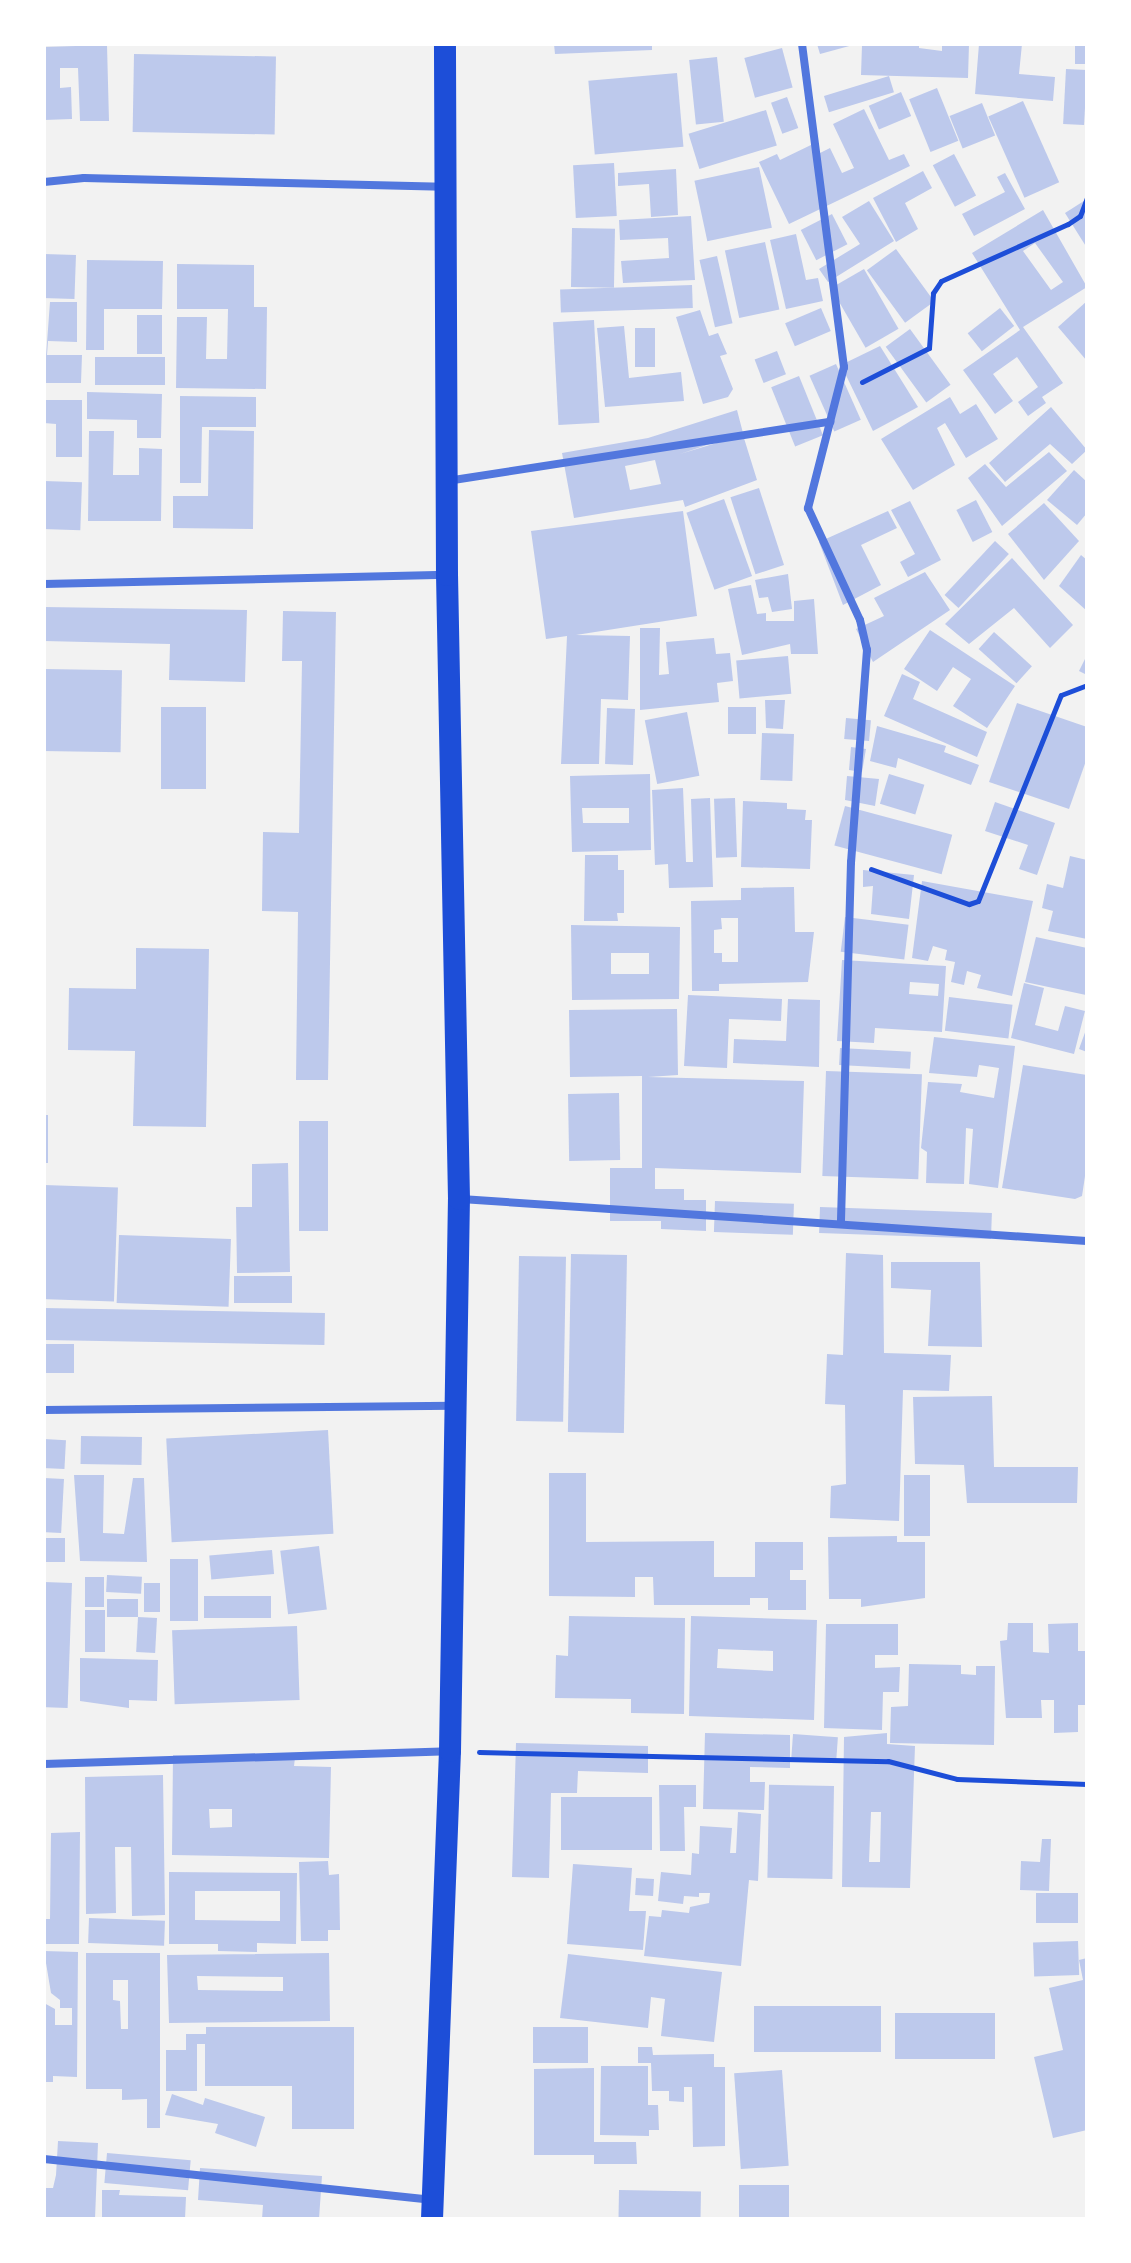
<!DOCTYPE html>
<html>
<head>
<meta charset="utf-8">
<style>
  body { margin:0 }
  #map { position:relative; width:1131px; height:2263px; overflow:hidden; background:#f2f2f2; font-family:Jost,sans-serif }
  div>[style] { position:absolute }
  .building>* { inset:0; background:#bdc9ec; transform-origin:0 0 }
  .path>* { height:5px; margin:-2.5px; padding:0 2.5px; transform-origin:2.5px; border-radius:2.5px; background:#1d4ed8 }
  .minor>* { height:8px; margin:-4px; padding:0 4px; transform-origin:4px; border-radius:4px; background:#5277de }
  .trunk>* { height:22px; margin:-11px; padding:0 11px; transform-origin:11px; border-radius:11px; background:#1d4ed8 }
  span { translate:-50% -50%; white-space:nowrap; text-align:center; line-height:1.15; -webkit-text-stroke:6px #fff; paint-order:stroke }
  .frame { position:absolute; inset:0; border:46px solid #fff; pointer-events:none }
</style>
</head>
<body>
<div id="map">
  <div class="building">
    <i style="clip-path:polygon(554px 44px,652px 44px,652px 50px,555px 54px)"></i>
    <i style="clip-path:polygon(817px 44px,853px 44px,853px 45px,820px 54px)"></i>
    <i style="clip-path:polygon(919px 44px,919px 48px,942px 51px,942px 44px,969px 44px,968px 78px,861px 75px,862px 45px)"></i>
    <i style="clip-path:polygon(979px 44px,1022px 44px,1019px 74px,1055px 77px,1053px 101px,975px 94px)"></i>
    <i style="left:1075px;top:44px;width:12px;height:20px"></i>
    <i style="clip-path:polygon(107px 45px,109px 121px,80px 121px,78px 68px,60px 68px,60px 88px,71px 87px,72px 119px,44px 120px,44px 47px)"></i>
    <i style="left:782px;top:48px;width:41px;height:39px;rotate:75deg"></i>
    <i style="left:134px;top:54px;width:142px;height:78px;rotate:1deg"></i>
    <i style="left:717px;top:57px;width:65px;height:28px;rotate:84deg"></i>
    <i style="left:1066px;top:69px;width:21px;height:55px;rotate:3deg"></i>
    <i style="left:677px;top:73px;width:74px;height:89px;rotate:85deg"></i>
    <i style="left:889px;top:76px;width:17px;height:68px;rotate:73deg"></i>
    <i style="left:937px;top:88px;width:57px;height:30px;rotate:68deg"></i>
    <i style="left:901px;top:92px;width:26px;height:35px;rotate:67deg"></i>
    <i style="left:787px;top:97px;width:33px;height:17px;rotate:70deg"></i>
    <i style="left:1023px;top:101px;width:89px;height:38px;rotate:66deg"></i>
    <i style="left:982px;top:103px;width:35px;height:35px;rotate:68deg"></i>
    <i style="clip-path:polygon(864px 109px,889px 160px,904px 154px,910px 166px,789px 224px,759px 162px,777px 154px,780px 160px,813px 144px,818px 154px,830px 148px,842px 173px,854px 168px,833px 124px)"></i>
    <i style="left:766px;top:110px;width:37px;height:81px;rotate:73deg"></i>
    <i style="left:954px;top:154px;width:47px;height:24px;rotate:62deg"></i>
    <i style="left:614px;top:163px;width:53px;height:41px;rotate:87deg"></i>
    <i style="left:759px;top:167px;width:62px;height:66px;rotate:78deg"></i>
    <i style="clip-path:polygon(676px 169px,678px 215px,651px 217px,649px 184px,618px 186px,618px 173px)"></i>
    <i style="clip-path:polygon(923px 171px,932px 188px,905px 203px,918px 229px,896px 242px,873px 198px)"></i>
    <i style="clip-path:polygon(1005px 173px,1025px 209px,974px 236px,962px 214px,1005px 192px,997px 177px)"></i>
    <i style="clip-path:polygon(1087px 199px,1087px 248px,1065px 213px)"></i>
    <i style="clip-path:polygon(869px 201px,894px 241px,828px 282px,819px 269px,860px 244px,842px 217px)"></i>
    <i style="clip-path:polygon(evenodd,1043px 210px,1087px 287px,1023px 327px,1063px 383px,1042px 397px,1046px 403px,1028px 416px,1018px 402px,1038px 387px,1017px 357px,993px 374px,1013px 401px,995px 414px,963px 370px,1020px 330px,972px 253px,1043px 210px,1035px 243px,1063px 282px,1051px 290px,1023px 251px,1035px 243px)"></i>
    <i style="left:832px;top:214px;width:34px;height:35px;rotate:63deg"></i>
    <i style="clip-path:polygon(691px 216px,695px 280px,623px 283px,621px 261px,669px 258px,668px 238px,620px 240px,619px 220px)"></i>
    <i style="left:572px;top:228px;width:43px;height:59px;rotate:1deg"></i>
    <i style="clip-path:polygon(796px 234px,806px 280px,818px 278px,823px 301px,786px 309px,770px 240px)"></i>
    <i style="left:765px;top:242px;width:69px;height:41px;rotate:78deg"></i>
    <i style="left:896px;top:249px;width:65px;height:36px;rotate:54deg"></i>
    <i style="left:44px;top:254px;width:32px;height:44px;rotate:2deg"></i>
    <i style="left:717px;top:256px;width:69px;height:18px;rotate:77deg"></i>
    <i style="clip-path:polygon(87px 260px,163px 261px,162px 309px,104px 309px,104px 350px,86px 350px)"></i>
    <i style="clip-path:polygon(177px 264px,254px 265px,254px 307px,267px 307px,266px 389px,176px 388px,177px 317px,207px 317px,206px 359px,227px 359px,228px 309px,177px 309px)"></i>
    <i style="left:864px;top:269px;width:69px;height:38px;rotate:60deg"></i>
    <i style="left:692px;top:285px;width:23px;height:132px;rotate:88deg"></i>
    <i style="clip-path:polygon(1087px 301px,1087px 361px,1058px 327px)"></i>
    <i style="clip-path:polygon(50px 302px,77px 302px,77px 342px,48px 341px,47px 355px,82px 355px,81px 383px,44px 383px)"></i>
    <i style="left:821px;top:308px;width:25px;height:39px;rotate:67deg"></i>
    <i style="left:1000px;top:308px;width:23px;height:41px;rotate:52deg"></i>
    <i style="clip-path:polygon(700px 310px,709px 336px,718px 333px,727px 354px,720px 356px,733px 389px,728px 397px,703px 404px,676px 317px)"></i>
    <i style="left:137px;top:315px;width:25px;height:39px"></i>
    <i style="left:594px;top:320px;width:103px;height:41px;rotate:87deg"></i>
    <i style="clip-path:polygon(624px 326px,629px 378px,681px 372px,684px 401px,605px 407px,597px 328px)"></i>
    <i style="left:635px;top:328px;width:20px;height:39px"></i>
    <i style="left:910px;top:329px;width:69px;height:30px;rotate:54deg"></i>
    <i style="clip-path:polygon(880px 346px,918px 407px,873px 431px,841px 365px)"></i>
    <i style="left:777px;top:351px;width:25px;height:24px;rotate:69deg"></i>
    <i style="left:95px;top:357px;width:70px;height:28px"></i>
    <i style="left:836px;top:364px;width:61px;height:29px;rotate:66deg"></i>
    <i style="left:799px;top:376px;width:64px;height:30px;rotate:68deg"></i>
    <i style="clip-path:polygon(87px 392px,162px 394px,161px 438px,137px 438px,137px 420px,87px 419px)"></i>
    <i style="clip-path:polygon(180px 396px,256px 397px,256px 427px,202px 427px,201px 483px,180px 483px)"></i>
    <i style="clip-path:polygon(950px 397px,960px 414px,976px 404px,998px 439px,966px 458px,945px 423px,937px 428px,955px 465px,913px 490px,881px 439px)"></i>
    <i style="clip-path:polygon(44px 400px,82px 400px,82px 457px,56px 457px,56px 424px,44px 423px)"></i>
    <i style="clip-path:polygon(1051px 407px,1087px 450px,1072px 464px,1050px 444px,1005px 482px,989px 463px)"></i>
    <i style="clip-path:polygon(evenodd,737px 410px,743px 433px,680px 454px,743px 435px,757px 480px,685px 507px,683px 500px,574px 518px,562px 453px,648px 438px,737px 410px,655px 460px,661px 484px,630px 490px,625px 466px,655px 460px)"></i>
    <i style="clip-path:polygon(209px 430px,254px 431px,253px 529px,173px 528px,173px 496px,208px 496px)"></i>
    <i style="clip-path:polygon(89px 431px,114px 431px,113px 475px,139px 475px,139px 448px,162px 449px,161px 521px,88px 521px)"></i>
    <i style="clip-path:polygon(1049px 452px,1067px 471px,1002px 526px,968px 478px,985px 464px,1006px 487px)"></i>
    <i style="clip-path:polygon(1074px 470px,1087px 482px,1087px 513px,1077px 525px,1047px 500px)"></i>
    <i style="left:44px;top:481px;width:38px;height:48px;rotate:2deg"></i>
    <i style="left:759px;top:488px;width:81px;height:30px;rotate:72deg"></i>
    <i style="left:724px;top:499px;width:82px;height:40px;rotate:70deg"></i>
    <i style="left:976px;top:500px;width:36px;height:22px;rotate:63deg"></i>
    <i style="clip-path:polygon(910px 501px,941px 560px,908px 577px,900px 562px,915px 554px,891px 510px)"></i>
    <i style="clip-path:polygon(1044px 503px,1079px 541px,1044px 580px,1008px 534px)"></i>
    <i style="clip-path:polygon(683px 511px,697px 616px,576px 635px,630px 636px,628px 700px,601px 699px,599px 764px,561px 764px,567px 636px,546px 639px,531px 531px)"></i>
    <i style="clip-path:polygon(888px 511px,897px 528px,861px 545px,881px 585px,843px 605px,819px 542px)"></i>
    <i style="left:995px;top:541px;width:19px;height:74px;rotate:43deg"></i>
    <i style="clip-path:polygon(1081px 555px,1087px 560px,1087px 611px,1059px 586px)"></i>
    <i style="clip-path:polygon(1012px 558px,1073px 625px,1050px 648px,1014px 608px,969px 644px,945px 624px)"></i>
    <i style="clip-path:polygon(925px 572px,950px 610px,873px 662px,856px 629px,884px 616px,874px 598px)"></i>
    <i style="clip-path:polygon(788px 574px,792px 609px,772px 612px,768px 597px,759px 598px,755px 580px)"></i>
    <i style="clip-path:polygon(751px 585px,757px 614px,766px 613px,766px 621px,794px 621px,794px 601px,814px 599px,818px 654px,791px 654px,790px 644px,742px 655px,728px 589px)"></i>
    <i style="clip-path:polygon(44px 607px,247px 610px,245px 682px,169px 680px,170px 644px,44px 641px)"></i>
    <i style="clip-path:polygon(283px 611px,336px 612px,328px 1080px,296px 1080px,298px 912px,262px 911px,263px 832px,299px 833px,302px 661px,282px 661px)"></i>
    <i style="clip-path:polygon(640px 628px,660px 628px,659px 675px,669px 674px,666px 642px,714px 638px,716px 654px,730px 653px,733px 681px,717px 683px,719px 702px,640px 710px)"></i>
    <i style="clip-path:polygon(930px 630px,1015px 686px,987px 728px,953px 706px,971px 679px,953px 667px,937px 691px,904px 669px)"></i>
    <i style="left:994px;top:632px;width:51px;height:23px;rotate:42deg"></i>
    <i style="clip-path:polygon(1087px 655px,1087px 675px,1079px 671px)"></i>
    <i style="left:788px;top:656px;width:38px;height:52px;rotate:85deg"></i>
    <i style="left:44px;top:669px;width:78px;height:82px;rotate:1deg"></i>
    <i style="clip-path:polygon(902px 674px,920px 682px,913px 699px,987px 732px,977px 757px,884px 716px)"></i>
    <i style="clip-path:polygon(765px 700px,785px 700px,783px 729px,766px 728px)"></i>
    <i style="clip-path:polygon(1017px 703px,1087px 727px,1087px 758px,1069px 809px,989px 782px)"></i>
    <i style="left:161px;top:707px;width:45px;height:82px"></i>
    <i style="left:756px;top:707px;width:27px;height:28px;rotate:90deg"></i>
    <i style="left:607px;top:708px;width:28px;height:56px;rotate:2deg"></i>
    <i style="left:687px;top:712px;width:65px;height:43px;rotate:79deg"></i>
    <i style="left:846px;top:718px;width:25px;height:21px;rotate:5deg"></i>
    <i style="clip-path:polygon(877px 726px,946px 746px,944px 752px,979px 765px,971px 785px,898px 758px,896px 768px,870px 761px)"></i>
    <i style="left:762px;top:733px;width:32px;height:47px;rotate:2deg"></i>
    <i style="clip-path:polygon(851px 747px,866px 749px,862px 772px,849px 770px)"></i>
    <i style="clip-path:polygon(evenodd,650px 774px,651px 850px,572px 852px,570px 776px,650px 774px,582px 808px,629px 808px,629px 823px,583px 823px,582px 808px)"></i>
    <i style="left:889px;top:774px;width:37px;height:31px;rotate:17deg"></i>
    <i style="clip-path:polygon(847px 776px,879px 779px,875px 806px,845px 800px)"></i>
    <i style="clip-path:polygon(683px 788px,686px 862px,693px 862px,691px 799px,710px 798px,713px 887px,669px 888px,668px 864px,655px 865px,652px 790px)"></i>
    <i style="left:735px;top:798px;width:59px;height:21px;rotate:88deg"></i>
    <i style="clip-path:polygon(743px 801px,787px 803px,787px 809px,806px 810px,805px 820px,812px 820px,810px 869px,741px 867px)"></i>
    <i style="clip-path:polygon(995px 802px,1055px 823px,1037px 875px,1019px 869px,1028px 845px,985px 831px)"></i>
    <i style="left:845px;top:806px;width:111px;height:41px;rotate:15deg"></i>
    <i style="clip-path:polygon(585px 855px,618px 855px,618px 870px,624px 870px,624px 913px,617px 913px,618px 921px,584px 921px)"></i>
    <i style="clip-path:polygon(1070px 856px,1087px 860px,1087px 939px,1048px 931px,1053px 911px,1042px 908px,1047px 884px,1063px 888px)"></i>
    <i style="clip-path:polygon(863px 870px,914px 875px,909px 919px,871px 914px,873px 886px,863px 887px)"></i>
    <i style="clip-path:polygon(922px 881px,1033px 901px,1012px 996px,977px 988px,981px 975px,967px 971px,964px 985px,951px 982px,955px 962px,945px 960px,947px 950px,933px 946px,928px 961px,912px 958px)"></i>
    <i style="clip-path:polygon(evenodd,794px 887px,795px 932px,814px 932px,808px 982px,719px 984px,719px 991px,692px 991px,691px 901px,741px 900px,741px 888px,794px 887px,721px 918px,738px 918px,738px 962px,722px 962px,722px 953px,714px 953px,714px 930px,722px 929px,721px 918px)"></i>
    <i style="left:845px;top:917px;width:64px;height:35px;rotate:7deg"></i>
    <i style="clip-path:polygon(evenodd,571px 925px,680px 927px,679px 999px,572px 1000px,571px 925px,611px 953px,649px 953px,649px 974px,611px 974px,611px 953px)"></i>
    <i style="clip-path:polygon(1036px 937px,1087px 948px,1086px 995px,1025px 982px)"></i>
    <i style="clip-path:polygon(136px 948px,209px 949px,206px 1127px,133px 1126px,135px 1051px,68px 1050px,69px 988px,136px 989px)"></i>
    <i style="clip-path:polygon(evenodd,842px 960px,946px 966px,942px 1032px,875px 1028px,874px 1043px,837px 1041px,842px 960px,910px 982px,939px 984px,938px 996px,909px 994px,910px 982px)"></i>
    <i style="clip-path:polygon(1024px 983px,1044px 988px,1035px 1025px,1058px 1031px,1065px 1006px,1085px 1011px,1074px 1054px,1011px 1038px)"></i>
    <i style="clip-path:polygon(688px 995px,782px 999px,781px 1021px,729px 1019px,727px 1068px,684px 1066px)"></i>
    <i style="left:949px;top:997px;width:64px;height:34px;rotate:7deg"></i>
    <i style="clip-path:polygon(788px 999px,820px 1000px,819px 1067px,733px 1063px,734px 1039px,786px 1041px)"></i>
    <i style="clip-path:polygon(677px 1009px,678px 1075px,648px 1077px,804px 1081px,801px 1173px,655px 1168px,655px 1189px,684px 1189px,684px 1200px,706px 1200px,706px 1231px,661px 1229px,661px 1221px,610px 1221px,610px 1168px,642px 1168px,642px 1076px,570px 1077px,569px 1010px)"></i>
    <i style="clip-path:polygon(1087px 1027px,1087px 1052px,1079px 1049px)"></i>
    <i style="clip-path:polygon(934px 1037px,1015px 1046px,998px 1188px,969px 1184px,973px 1129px,966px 1128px,964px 1184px,926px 1183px,927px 1152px,921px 1148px,928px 1082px,962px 1084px,960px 1092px,994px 1098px,999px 1068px,979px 1065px,977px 1077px,929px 1073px)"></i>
    <i style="left:840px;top:1048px;width:71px;height:17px;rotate:3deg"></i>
    <i style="clip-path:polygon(1023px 1065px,1087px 1075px,1087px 1163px,1082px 1196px,1075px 1199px,1002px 1188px)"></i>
    <i style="left:826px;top:1071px;width:96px;height:105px;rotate:2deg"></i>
    <i style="left:619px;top:1093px;width:67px;height:51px;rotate:89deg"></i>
    <i style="left:44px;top:1115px;width:4px;height:48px"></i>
    <i style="left:299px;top:1121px;width:29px;height:110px"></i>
    <i style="clip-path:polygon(288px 1163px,290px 1272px,237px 1273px,236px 1207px,252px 1207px,252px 1164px)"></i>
    <i style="left:44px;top:1185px;width:74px;height:114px;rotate:2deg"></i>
    <i style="left:715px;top:1201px;width:79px;height:31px;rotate:2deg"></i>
    <i style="left:820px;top:1207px;width:172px;height:26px;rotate:2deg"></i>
    <i style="left:119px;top:1235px;width:112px;height:68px;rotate:2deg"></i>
    <i style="clip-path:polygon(846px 1253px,883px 1255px,884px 1353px,951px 1355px,949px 1391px,903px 1390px,899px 1521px,830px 1518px,831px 1486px,846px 1484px,845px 1405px,825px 1404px,827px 1354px,843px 1355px)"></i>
    <i style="left:571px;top:1254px;width:56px;height:178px;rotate:1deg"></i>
    <i style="left:519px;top:1256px;width:47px;height:165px;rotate:1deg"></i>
    <i style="clip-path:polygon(891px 1262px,980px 1262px,982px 1347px,928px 1346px,931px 1290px,891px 1288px)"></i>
    <i style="left:292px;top:1276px;width:27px;height:58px;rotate:90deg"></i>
    <i style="left:44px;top:1308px;width:281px;height:32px;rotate:1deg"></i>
    <i style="left:44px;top:1344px;width:30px;height:29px"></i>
    <i style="clip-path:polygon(992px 1396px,994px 1467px,1078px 1467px,1077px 1503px,967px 1503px,964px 1465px,915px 1464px,913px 1397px)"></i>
    <i style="left:328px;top:1430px;width:104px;height:162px;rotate:87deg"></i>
    <i style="left:81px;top:1436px;width:61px;height:28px;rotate:1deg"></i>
    <i style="left:44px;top:1439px;width:22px;height:29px;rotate:3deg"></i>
    <i style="clip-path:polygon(549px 1473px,586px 1473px,586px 1542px,714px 1541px,714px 1577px,755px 1577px,755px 1542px,803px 1542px,803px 1570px,790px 1570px,790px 1580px,806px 1580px,806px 1610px,768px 1610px,768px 1598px,750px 1598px,750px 1605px,654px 1605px,653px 1577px,635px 1577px,635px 1597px,549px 1596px)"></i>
    <i style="clip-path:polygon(74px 1475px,104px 1475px,103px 1533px,124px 1534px,133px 1478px,144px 1478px,147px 1562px,80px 1561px)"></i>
    <i style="left:904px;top:1475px;width:26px;height:61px"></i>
    <i style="left:44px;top:1478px;width:20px;height:54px;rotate:3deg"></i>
    <i style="clip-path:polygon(897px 1536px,897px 1542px,925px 1542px,925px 1598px,861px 1607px,861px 1599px,829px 1599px,828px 1537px)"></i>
    <i style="left:44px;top:1538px;width:21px;height:24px"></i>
    <i style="left:319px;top:1546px;width:64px;height:39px;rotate:83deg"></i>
    <i style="left:272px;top:1550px;width:24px;height:63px;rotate:85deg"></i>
    <i style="left:170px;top:1559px;width:28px;height:62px"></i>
    <i style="left:107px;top:1575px;width:35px;height:17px;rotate:3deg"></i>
    <i style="left:104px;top:1577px;width:30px;height:19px;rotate:90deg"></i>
    <i style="left:44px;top:1582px;width:28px;height:125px;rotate:2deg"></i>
    <i style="left:144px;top:1583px;width:16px;height:29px"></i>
    <i style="left:204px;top:1596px;width:67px;height:22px"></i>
    <i style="left:107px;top:1599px;width:31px;height:18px"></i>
    <i style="left:85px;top:1610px;width:20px;height:42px"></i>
    <i style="clip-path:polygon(569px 1616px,685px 1618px,684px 1714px,631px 1713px,631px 1699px,555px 1698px,556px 1655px,568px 1656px)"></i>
    <i style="clip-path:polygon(evenodd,691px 1616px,817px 1620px,814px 1720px,689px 1716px,691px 1616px,718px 1649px,773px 1651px,773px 1671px,717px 1668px,718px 1649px)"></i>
    <i style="left:138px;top:1617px;width:19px;height:35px;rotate:3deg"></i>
    <i style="clip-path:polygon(1008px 1623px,1033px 1623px,1033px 1652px,1049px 1653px,1048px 1624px,1078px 1623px,1078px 1651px,1085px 1651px,1085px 1705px,1078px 1705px,1078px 1732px,1054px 1733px,1054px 1700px,1041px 1700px,1042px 1718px,1006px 1718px,1000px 1641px,1007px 1640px)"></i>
    <i style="clip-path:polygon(826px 1624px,898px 1624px,898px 1655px,875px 1655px,875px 1668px,900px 1667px,899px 1692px,883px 1692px,882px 1730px,824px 1728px)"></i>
    <i style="left:297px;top:1626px;width:74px;height:125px;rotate:88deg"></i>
    <i style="clip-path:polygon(80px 1658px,158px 1660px,157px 1701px,129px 1700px,129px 1708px,80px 1701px)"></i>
    <i style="clip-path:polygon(909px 1664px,961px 1665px,961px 1674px,976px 1675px,976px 1666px,995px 1666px,994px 1745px,890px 1743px,891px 1707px,908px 1706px)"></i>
    <i style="clip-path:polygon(705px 1733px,790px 1735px,790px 1768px,750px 1767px,750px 1782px,765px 1782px,764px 1810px,703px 1809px)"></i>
    <i style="clip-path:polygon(evenodd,887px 1733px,887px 1744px,915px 1746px,910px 1888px,842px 1887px,844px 1737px,887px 1733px,871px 1812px,881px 1812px,880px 1862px,869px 1862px,871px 1812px)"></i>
    <i style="left:793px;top:1734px;width:45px;height:25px;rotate:4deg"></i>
    <i style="clip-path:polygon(516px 1743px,648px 1746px,648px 1773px,578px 1771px,577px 1793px,551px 1793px,549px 1878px,512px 1877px)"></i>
    <i style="clip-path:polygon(evenodd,173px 1755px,295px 1758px,294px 1766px,331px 1767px,329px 1858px,172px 1855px,173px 1755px,209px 1809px,232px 1809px,232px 1827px,210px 1828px,209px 1809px)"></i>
    <i style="clip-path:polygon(163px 1775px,165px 1915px,132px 1916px,131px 1847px,115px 1847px,116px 1913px,86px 1914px,85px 1777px)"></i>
    <i style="clip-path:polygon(659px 1785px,696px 1785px,696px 1807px,684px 1807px,685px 1851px,660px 1851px)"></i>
    <i style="left:834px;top:1786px;width:93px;height:65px;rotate:91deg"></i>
    <i style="left:652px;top:1797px;width:53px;height:91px;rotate:90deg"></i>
    <i style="clip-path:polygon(738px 1812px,761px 1814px,758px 1881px,749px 1880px,741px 1966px,644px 1956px,649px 1916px,661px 1917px,662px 1910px,689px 1913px,690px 1907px,709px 1903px,710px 1893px,699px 1893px,699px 1897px,684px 1896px,683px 1904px,658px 1901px,661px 1872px,691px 1875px,692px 1853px,699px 1854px,700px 1826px,732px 1828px,730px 1853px,736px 1853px)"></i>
    <i style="clip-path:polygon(80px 1832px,79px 1944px,44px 1944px,44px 1919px,50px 1919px,51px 1833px)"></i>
    <i style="clip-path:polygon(1042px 1839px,1051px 1839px,1049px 1891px,1020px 1890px,1021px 1861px,1040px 1862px)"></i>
    <i style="clip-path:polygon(328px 1861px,329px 1875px,339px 1874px,340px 1930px,328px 1930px,328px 1941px,301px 1941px,299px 1862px)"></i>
    <i style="clip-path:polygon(573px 1864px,632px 1868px,629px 1911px,646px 1911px,643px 1950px,567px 1944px)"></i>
    <i style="clip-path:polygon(evenodd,169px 1872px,297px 1873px,296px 1944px,257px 1943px,257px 1952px,218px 1951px,218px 1944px,169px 1944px,169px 1872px,195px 1891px,280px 1891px,280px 1921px,195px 1920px,195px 1891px)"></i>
    <i style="left:636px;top:1878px;width:18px;height:17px;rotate:3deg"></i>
    <i style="left:1078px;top:1893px;width:30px;height:42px;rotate:90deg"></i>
    <i style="left:89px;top:1918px;width:76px;height:25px;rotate:2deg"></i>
    <i style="left:1078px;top:1941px;width:34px;height:45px;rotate:88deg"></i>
    <i style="clip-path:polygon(44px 1951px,78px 1952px,77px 2077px,53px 2076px,53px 2082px,44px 2082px,44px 2003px,55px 2009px,55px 2025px,72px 2025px,72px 2008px,60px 2008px,60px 2000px,51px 1993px)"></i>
    <i style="clip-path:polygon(evenodd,86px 1953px,160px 1953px,160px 2128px,147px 2128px,147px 2099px,122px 2100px,122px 2089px,86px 2089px,86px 1953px,113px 1980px,128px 1980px,128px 2029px,121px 2029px,120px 2001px,113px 2000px,113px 1980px)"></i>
    <i style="clip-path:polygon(evenodd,329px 1953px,330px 2021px,169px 2023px,167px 1955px,329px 1953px,197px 1976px,283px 1977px,283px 1991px,198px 1990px,197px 1976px)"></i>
    <i style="clip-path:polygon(568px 1954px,722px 1972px,714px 2042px,661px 2036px,665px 1999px,651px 1997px,648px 2028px,560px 2018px)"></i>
    <i style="clip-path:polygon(1087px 1958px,1087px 2130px,1053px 2138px,1034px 2057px,1063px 2050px,1049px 1988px,1083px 1980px,1079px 1960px)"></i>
    <i style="left:754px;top:2006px;width:127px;height:46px"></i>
    <i style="left:895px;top:2013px;width:100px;height:46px"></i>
    <i style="clip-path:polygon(206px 2027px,354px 2027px,354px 2129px,292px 2129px,292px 2086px,205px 2086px,205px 2044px,197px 2044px,197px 2091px,166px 2091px,166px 2050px,186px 2050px,186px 2034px,206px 2034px)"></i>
    <i style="left:533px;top:2027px;width:55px;height:36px"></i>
    <i style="clip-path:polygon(638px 2047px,652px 2047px,653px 2055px,714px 2054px,714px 2067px,725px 2067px,725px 2146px,693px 2147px,692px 2087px,684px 2087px,684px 2102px,669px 2101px,669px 2091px,652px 2091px,651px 2063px,638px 2063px)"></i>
    <i style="clip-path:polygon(601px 2066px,648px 2066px,648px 2105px,658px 2105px,659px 2130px,649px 2130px,649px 2136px,600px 2135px)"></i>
    <i style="clip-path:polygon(594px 2068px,594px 2142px,636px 2142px,637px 2164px,594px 2164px,594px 2155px,534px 2155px,534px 2069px)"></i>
    <i style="left:782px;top:2070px;width:96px;height:48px;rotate:86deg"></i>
    <i style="clip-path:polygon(172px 2094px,203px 2105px,205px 2098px,265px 2117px,256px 2147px,215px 2133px,218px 2124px,165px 2115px)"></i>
    <i style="clip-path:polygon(58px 2141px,98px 2143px,95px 2219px,44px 2219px,44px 2188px,53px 2188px,56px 2175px)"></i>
    <i style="left:107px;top:2153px;width:84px;height:30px;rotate:5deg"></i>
    <i style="clip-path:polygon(200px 2168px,322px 2176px,319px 2219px,262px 2219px,263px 2205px,198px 2200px)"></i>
    <i style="left:739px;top:2185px;width:50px;height:34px"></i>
    <i style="clip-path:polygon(102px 2190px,120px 2190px,119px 2195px,186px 2197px,185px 2219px,102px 2219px)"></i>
    <i style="left:619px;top:2190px;width:82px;height:29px;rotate:1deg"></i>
  </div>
  <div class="path">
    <i style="left:862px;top:382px;width:75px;rotate:-26.9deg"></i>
    <i style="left:929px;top:348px;width:55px;rotate:-85.8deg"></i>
    <i style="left:933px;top:293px;width:14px;rotate:-56deg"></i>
    <i style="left:941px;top:281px;width:139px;rotate:-24.2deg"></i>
    <i style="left:1068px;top:224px;width:14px;rotate:-34deg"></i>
    <i style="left:1080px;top:216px;width:19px;rotate:-69deg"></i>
    <i style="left:871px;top:869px;width:104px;rotate:19.7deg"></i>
    <i style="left:969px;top:904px;width:9px;rotate:-18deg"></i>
    <i style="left:978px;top:901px;width:222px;rotate:-68.1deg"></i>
    <i style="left:1061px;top:695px;width:28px;rotate:-21deg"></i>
    <i style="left:479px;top:1752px;width:409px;rotate:1.3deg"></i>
    <i style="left:888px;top:1761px;width:71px;rotate:14.6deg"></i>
    <i style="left:957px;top:1779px;width:130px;rotate:2.2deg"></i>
  </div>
  <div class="minor">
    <i style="left:802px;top:44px;width:326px;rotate:82.6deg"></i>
    <i style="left:844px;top:367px;width:146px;rotate:104.3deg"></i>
    <i style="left:808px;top:508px;width:123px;rotate:65.1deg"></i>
    <i style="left:860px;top:620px;width:31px;rotate:77deg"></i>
    <i style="left:867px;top:650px;width:213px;rotate:94.3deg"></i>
    <i style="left:851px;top:862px;width:362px;rotate:91.6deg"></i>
    <i style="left:44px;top:182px;width:40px;rotate:-5.7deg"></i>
    <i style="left:84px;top:178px;width:359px;rotate:1.4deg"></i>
    <i style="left:447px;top:481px;width:388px;rotate:-8.8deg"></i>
    <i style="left:44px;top:584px;width:403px;rotate:-1.3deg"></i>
    <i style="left:461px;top:1199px;width:627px;rotate:3.84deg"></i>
    <i style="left:44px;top:1410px;width:409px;rotate:-0.6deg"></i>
    <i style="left:44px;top:1764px;width:405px;rotate:-1.8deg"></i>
    <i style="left:44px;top:2159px;width:389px;rotate:6deg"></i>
  </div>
  <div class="trunk">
    <i style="left:432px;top:2219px;width:468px;rotate:-87.8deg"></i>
    <i style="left:450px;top:1751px;width:552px;rotate:-89.07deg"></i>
    <i style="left:459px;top:1199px;width:624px;rotate:-91.1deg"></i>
    <i style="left:447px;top:575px;width:531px;rotate:-90.22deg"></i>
  </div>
  <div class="frame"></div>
</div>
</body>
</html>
